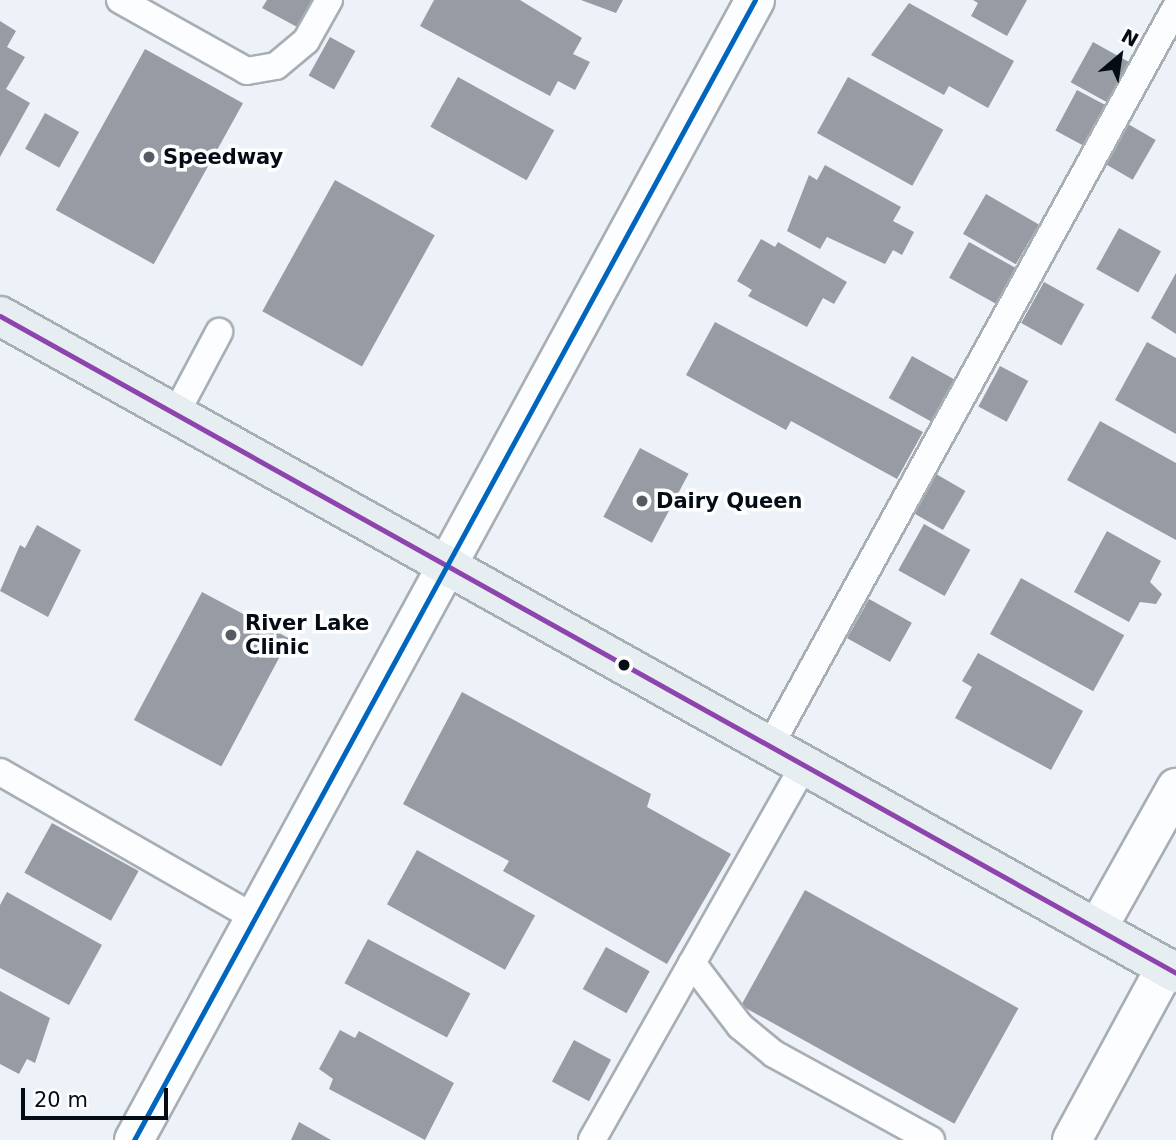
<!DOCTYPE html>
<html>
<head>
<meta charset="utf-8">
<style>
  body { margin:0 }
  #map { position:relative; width:1176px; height:1140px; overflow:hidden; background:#ecf2f8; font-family:"DejaVu Sans",sans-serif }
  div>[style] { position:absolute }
  .building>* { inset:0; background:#979ba3; transform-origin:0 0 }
  .roads { filter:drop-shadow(2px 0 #a7aeb5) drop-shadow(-2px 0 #a7aeb5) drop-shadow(0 2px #a7aeb5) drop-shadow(0 -2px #a7aeb5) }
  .lane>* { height:26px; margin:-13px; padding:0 13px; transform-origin:13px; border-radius:13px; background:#fcfdfe }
  .street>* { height:38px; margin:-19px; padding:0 19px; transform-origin:19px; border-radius:19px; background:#fcfdfe }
  .primary>* { height:38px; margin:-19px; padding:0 19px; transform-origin:19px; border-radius:19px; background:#e7eef1 }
  .bus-1>* { height:5px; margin:-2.5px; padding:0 2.5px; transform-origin:2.5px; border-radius:2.5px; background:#8e44ad }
  .bus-2>* { height:5px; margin:-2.5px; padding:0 2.5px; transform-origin:2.5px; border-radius:2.5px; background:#0065bd }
  .dots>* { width:19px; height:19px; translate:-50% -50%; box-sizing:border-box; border:4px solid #fefefe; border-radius:50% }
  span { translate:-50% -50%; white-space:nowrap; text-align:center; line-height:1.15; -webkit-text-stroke:7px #fefefe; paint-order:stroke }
  .poi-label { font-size:21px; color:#040c15; font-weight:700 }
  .left { translate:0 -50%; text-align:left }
  .north { position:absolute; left:1085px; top:21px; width:70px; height:70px; -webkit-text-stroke:5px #fefefe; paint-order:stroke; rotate:29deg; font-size:19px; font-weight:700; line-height:28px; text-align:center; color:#040c15 }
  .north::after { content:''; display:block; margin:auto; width:24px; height:32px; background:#040c15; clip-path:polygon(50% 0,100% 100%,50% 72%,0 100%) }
  .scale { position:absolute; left:21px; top:1088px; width:147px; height:32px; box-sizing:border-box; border:4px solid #040c15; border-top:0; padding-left:9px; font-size:21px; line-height:24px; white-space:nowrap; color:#040c15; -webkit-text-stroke:5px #fefefe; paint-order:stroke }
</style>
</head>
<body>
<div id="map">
  <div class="building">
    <i style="clip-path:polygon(267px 0,314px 0,299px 28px,262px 8px)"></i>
    <i style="clip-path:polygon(434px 0,520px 0,582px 38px,573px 54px,590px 62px,575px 90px,558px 81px,550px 96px,420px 26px)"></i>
    <i style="clip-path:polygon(581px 0,623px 0,616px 13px)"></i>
    <i style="clip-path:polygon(973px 0,1027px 0,1007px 36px,971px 16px,978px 3px)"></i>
    <i style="clip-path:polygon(909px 3px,1014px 61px,988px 108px,949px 86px,944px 95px,871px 55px)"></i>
    <i style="clip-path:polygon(0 21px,16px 31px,7px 47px,25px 57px,6px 89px,30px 103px,0 157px)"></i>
    <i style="left:330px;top:37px;width:29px;height:44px;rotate:29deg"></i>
    <i style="left:1093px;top:42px;width:41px;height:46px;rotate:29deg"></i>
    <i style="left:145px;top:49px;width:112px;height:184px;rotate:29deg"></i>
    <i style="left:458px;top:77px;width:110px;height:57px;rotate:29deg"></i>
    <i style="left:848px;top:77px;width:109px;height:64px;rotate:29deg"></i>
    <i style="left:1077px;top:90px;width:32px;height:46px;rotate:28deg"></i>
    <i style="left:45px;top:113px;width:39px;height:41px;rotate:29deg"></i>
    <i style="left:1128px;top:124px;width:32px;height:46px;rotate:30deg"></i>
    <i style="clip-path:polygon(825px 165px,901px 207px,893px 221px,914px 232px,902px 255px,893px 250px,885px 264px,827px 237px,820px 249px,787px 231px,809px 175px,817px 180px)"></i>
    <i style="left:335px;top:180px;width:114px;height:150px;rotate:29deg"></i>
    <i style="left:986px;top:194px;width:61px;height:46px;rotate:30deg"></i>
    <i style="left:1119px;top:228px;width:48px;height:47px;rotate:29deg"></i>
    <i style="clip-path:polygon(761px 239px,775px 247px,778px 242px,847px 282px,834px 304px,823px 298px,807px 327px,748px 296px,752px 290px,737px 281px)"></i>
    <i style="left:969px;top:242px;width:53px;height:41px;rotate:29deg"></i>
    <i style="clip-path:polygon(1176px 273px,1176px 334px,1151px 318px)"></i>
    <i style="left:1044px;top:282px;width:46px;height:47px;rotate:29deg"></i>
    <i style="clip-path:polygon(715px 322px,923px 432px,897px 479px,791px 421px,786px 430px,686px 375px)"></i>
    <i style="clip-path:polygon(1147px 342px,1176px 358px,1176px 434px,1115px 400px)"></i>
    <i style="left:912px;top:356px;width:48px;height:48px;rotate:29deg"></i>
    <i style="left:1000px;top:366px;width:32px;height:46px;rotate:28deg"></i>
    <i style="clip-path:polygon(1100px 421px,1176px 463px,1176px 540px,1067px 480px)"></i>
    <i style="left:640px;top:448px;width:55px;height:78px;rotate:28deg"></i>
    <i style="left:936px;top:474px;width:34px;height:45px;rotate:30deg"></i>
    <i style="left:924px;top:524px;width:53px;height:53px;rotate:29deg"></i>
    <i style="clip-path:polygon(37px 525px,81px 550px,48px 617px,0 591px,20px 545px,25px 548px)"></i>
    <i style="clip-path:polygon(1107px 531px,1161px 561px,1150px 582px,1162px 594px,1156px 604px,1140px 602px,1129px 622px,1074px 592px)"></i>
    <i style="left:1021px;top:578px;width:118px;height:64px;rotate:29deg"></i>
    <i style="left:202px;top:592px;width:99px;height:145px;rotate:28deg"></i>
    <i style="left:869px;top:599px;width:49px;height:45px;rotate:29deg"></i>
    <i style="clip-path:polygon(978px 653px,1083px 711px,1051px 770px,955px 718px,972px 687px,962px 681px)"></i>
    <i style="clip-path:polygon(462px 692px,651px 794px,647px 807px,731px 854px,667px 964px,503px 871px,509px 861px,403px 804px)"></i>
    <i style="left:52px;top:823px;width:99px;height:57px;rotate:29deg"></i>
    <i style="left:417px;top:850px;width:135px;height:62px;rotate:29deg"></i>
    <i style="left:805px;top:890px;width:244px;height:132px;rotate:29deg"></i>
    <i style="clip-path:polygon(7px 892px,102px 945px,69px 1005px,0 968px,0 905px)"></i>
    <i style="left:368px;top:939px;width:116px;height:50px;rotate:28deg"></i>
    <i style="left:606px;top:947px;width:50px;height:48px;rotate:29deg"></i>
    <i style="clip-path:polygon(0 991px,50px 1018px,35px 1063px,27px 1059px,19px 1074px,0 1064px)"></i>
    <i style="clip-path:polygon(340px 1030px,355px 1038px,359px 1031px,454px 1083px,425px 1140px,329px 1089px,333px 1079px,319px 1069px)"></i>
    <i style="left:574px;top:1040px;width:42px;height:47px;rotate:28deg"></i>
    <i style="clip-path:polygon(299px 1122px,331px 1140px,291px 1140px)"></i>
  </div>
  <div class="roads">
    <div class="lane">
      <i style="left:120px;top:0;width:145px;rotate:29.2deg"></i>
      <i style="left:247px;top:71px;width:29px;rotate:-10deg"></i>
      <i style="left:276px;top:66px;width:39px;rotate:-40deg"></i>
      <i style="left:306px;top:41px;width:47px;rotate:-60.7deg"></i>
      <i style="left:176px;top:413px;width:92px;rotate:-62deg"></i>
      <i style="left:771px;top:744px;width:841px;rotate:-61.21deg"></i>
      <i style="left:0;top:772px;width:296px;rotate:29.8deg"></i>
      <i style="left:692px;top:963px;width:79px;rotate:52.7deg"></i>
      <i style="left:740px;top:1026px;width:44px;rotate:39.5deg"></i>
      <i style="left:774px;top:1054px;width:179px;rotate:28.7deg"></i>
      <i style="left:592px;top:1140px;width:432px;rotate:-60.5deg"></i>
    </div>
    <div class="street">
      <i style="left:1097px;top:929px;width:162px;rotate:-60.7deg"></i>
      <i style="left:134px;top:1140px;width:1298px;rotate:-61.42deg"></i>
      <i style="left:1072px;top:1140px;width:197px;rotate:-61.5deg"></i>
    </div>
    <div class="primary">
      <i style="left:0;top:316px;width:1347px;rotate:29.19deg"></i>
    </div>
  </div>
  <div class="bus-1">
    <i style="left:0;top:316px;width:1347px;rotate:29.19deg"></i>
  </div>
  <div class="bus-2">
    <i style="left:134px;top:1140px;width:1298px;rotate:-61.42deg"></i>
  </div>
  <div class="dots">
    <i style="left:149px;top:157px;background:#555c64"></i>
    <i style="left:642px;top:501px;background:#555c64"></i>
    <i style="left:231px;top:635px;background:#555c64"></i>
    <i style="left:624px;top:665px;background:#040c15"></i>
  </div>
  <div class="poi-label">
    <span class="left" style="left:163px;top:157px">Speedway</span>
    <span class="left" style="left:656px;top:501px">Dairy Queen</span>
    <span class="left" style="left:245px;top:635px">River Lake<br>Clinic</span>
  </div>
  <div class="north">N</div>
  <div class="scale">20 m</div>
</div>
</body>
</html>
